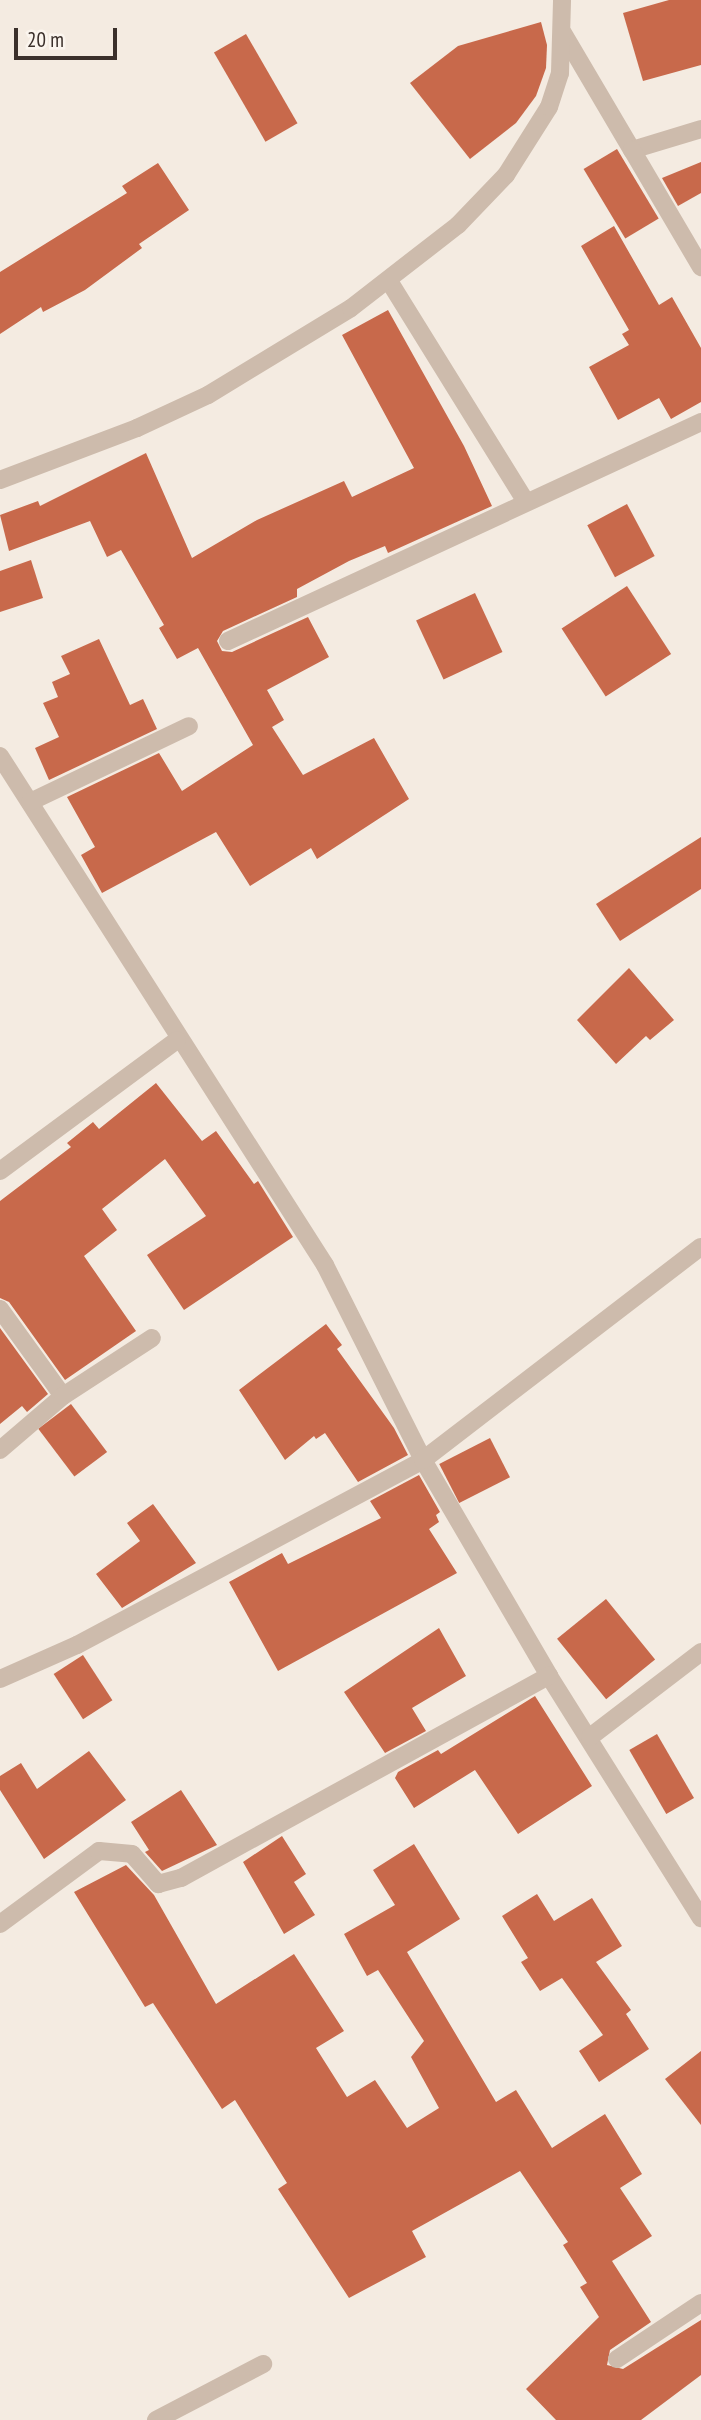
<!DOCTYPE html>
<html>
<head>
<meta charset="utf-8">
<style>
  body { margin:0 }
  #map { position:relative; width:701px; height:2420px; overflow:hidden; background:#f4ebe1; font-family:"PT Sans Narrow",sans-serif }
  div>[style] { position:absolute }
  .building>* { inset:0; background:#c8694b; transform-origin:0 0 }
  .minor>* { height:18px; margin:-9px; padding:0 9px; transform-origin:9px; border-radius:9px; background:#cdbbac }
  span { translate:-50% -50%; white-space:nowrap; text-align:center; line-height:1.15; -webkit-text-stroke:5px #fbf5ee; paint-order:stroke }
  .scale { position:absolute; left:14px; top:28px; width:103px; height:32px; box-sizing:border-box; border:4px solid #3b302b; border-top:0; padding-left:9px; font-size:21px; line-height:24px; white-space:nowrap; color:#3b302b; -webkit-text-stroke:5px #fbf5ee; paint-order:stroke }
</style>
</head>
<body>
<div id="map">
  <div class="building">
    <i style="clip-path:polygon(669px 0,701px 0,701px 65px,643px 81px,623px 13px)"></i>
    <i style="clip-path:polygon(541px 22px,547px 45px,546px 68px,536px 96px,516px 123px,470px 159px,410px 83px,458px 46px)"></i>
    <i style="left:246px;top:34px;width:103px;height:37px;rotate:60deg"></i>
    <i style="left:617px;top:149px;width:81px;height:39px;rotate:59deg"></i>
    <i style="clip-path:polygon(701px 162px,701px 193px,678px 206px,662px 178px)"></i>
    <i style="clip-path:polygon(158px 163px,189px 210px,139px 244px,142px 248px,85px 290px,43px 312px,41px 307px,0 334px,0 272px,127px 193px,122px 186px)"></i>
    <i style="clip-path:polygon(614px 226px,659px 305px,672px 297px,701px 348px,701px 402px,671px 419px,659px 398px,618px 420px,589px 367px,629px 345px,622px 334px,629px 330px,581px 246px)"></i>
    <i style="clip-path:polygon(388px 310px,464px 446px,492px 506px,388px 553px,385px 546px,349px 561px,297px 589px,297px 597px,223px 631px,217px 641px,222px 651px,232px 652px,308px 617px,329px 657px,267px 690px,284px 720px,272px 727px,303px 775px,374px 738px,409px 799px,317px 859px,311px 848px,250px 886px,216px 832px,102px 893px,81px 855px,95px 847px,67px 797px,159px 753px,182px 791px,253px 745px,198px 648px,177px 659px,159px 628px,164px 625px,121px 550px,107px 557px,90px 521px,9px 551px,0 515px,38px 501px,40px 506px,146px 453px,192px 558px,257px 520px,344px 481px,352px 497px,414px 468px,342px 335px)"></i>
    <i style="left:627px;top:504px;width:59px;height:45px;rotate:62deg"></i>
    <i style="clip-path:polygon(31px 560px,43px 598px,0 612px,0 571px)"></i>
    <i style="left:627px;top:586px;width:81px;height:78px;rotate:57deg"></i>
    <i style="left:475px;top:593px;width:65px;height:65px;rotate:65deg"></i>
    <i style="clip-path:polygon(99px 639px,130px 705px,143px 699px,157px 729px,49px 780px,35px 748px,59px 737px,43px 703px,58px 697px,52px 682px,70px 674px,61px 656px)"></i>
    <i style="clip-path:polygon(701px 837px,701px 889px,620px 941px,596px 904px)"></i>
    <i style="clip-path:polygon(629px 968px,674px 1020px,650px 1040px,646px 1036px,616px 1064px,577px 1020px)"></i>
    <i style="clip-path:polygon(156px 1083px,202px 1141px,216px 1131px,254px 1184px,258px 1181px,293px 1237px,184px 1310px,147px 1255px,206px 1216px,165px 1159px,102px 1209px,117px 1230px,84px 1256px,136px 1331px,65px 1380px,9px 1302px,0 1298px,0 1201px,71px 1147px,67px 1143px,93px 1122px,99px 1129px)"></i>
    <i style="clip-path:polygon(326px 1324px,342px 1345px,337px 1349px,394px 1428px,408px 1455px,358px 1482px,325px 1433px,316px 1439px,314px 1436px,285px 1460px,239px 1390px)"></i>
    <i style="clip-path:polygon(0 1328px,48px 1394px,27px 1412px,22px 1406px,0 1424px)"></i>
    <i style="left:71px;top:1404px;width:60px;height:41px;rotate:53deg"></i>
    <i style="left:490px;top:1438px;width:44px;height:57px;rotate:63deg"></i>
    <i style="clip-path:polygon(419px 1475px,440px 1512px,436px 1515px,439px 1522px,429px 1529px,457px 1573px,278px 1671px,229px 1582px,282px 1553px,288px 1564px,381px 1518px,370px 1501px)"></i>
    <i style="clip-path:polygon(153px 1504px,196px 1563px,122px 1608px,96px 1574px,140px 1541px,127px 1523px)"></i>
    <i style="left:606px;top:1599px;width:78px;height:63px;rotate:51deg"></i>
    <i style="clip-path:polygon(439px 1628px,466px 1676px,412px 1708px,426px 1731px,385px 1753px,344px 1692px)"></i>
    <i style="left:83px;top:1655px;width:54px;height:35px;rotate:57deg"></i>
    <i style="clip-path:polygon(535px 1696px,592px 1786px,518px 1834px,475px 1770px,414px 1808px,395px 1778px,398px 1772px,438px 1750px,441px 1754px)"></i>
    <i style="left:657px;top:1734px;width:74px;height:32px;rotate:60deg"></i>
    <i style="clip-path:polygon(89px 1751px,126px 1800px,44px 1859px,0 1790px,0 1776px,21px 1763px,37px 1789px)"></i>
    <i style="clip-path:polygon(181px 1790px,217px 1845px,162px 1871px,145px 1852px,149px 1850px,131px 1822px)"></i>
    <i style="clip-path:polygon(282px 1836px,306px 1874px,294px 1882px,315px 1915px,284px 1934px,243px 1862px)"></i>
    <i style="clip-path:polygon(414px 1844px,460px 1919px,407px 1952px,496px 2102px,516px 2090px,552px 2148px,605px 2114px,642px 2174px,620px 2188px,652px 2236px,612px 2261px,651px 2322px,610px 2350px,607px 2365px,623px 2369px,701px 2320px,701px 2375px,641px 2420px,556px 2420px,526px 2389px,599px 2317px,580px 2287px,587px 2283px,563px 2245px,568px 2242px,520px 2171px,412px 2231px,426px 2257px,349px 2298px,278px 2189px,287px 2183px,235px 2100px,222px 2109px,153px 2003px,145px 2007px,74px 1892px,126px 1865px,154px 1895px,216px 2004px,294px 1954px,344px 2031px,316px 2048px,347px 2097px,375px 2080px,407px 2128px,439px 2108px,411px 2057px,424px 2041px,378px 1970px,367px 1976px,344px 1934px,395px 1905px,373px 1870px)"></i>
    <i style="clip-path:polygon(537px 1894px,554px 1921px,592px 1898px,622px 1946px,596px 1962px,631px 2010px,626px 2014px,649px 2049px,599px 2082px,579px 2051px,603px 2035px,562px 1978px,540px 1991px,521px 1962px,528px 1958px,502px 1916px)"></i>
    <i style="clip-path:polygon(701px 2051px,701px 2125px,665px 2079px)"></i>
  </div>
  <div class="minor">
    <i style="left:563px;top:33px;width:136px;rotate:59.5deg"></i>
    <i style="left:632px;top:150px;width:72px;rotate:-16.9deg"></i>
    <i style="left:632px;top:150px;width:136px;rotate:59.5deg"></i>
    <i style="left:389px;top:281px;width:260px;rotate:58.2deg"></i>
    <i style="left:0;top:480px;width:147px;rotate:-20.8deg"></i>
    <i style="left:137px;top:428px;width:78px;rotate:-24.9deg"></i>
    <i style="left:208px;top:395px;width:167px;rotate:-31.3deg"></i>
    <i style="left:351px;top:308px;width:135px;rotate:-37.8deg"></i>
    <i style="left:458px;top:225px;width:69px;rotate:-46.2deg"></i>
    <i style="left:506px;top:175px;width:80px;rotate:-57.7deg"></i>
    <i style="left:549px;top:107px;width:36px;rotate:-72deg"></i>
    <i style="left:560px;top:73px;width:73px;rotate:-88.4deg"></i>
    <i style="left:228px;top:641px;width:521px;rotate:-24.84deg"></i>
    <i style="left:0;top:756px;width:604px;rotate:57.44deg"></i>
    <i style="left:325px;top:1265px;width:218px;rotate:63.3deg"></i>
    <i style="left:423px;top:1460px;width:250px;rotate:59.7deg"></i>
    <i style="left:549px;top:1676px;width:286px;rotate:57.9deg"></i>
    <i style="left:30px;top:802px;width:176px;rotate:-25.5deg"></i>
    <i style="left:0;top:1171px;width:220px;rotate:-36.5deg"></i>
    <i style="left:0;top:1309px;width:107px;rotate:54.1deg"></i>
    <i style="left:0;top:1450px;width:83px;rotate:-40.6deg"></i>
    <i style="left:63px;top:1396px;width:106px;rotate:-33.1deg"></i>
    <i style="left:0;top:1679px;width:84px;rotate:-23.8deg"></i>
    <i style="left:77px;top:1645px;width:392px;rotate:-28.1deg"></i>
    <i style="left:423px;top:1460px;width:350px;rotate:-37.5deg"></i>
    <i style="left:590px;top:1737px;width:140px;rotate:-37.4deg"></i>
    <i style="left:0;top:1924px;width:123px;rotate:-36.4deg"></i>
    <i style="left:99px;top:1851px;width:33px;rotate:5deg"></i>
    <i style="left:132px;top:1854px;width:40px;rotate:49deg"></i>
    <i style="left:158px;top:1884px;width:24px;rotate:-15deg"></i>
    <i style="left:181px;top:1878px;width:420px;rotate:-28.8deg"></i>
    <i style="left:617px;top:2359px;width:101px;rotate:-33.7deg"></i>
    <i style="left:156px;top:2420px;width:121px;rotate:-27.6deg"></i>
  </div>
  <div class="scale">20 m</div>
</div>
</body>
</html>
